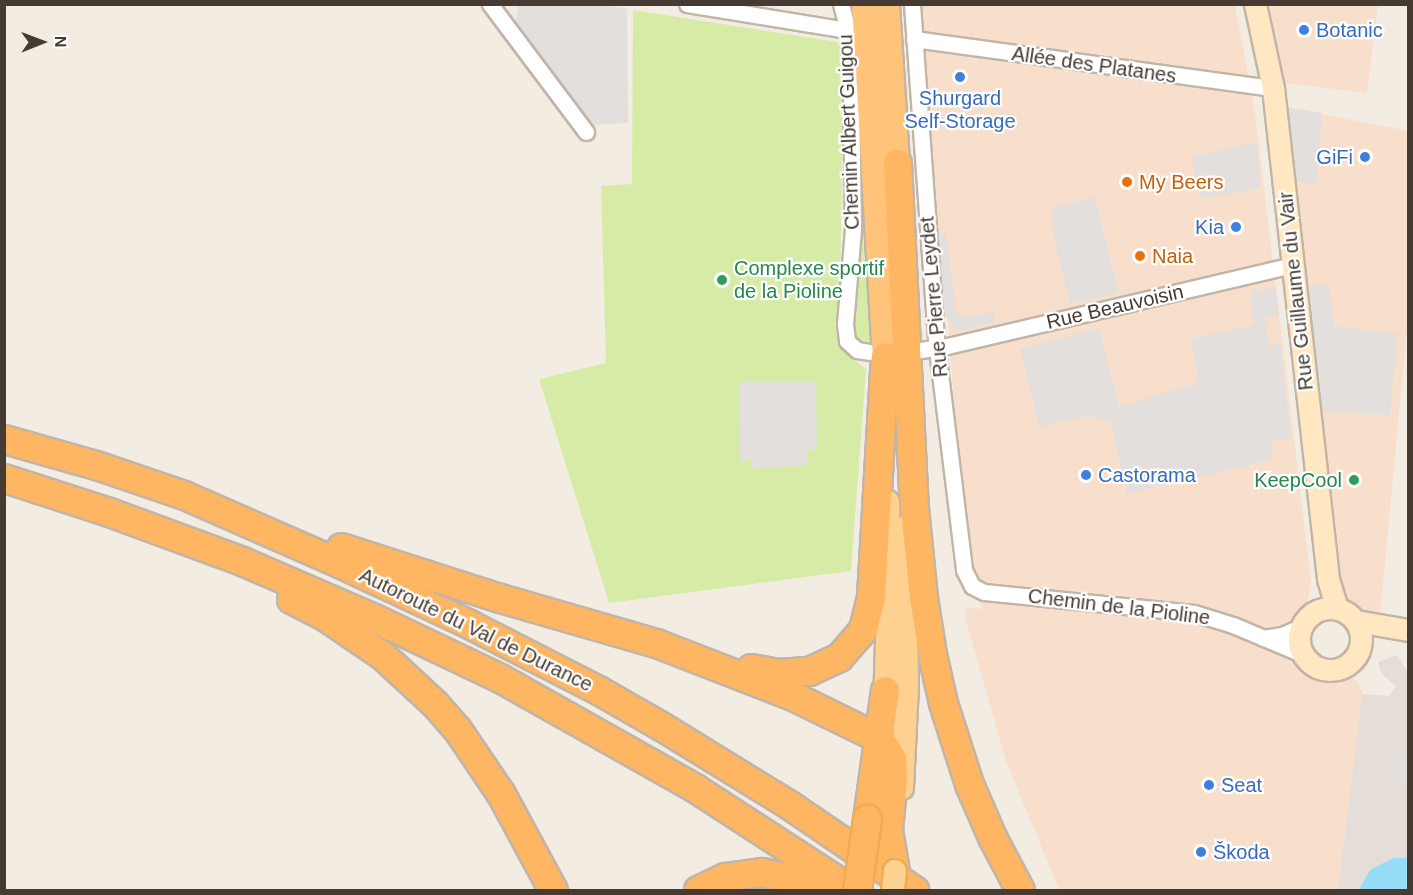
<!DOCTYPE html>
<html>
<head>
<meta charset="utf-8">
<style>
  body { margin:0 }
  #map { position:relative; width:1413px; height:895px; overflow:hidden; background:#f3ece2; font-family:Arial,sans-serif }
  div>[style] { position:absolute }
  .commercial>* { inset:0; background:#f8dfcb }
  .industrial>* { inset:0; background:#e5ddd8 }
  .green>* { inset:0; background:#d6eca6 }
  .parking>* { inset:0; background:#e3dfdc }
  .water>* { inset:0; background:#98ddf7 }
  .roads { filter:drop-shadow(2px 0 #c2b5a7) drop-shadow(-2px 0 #c2b5a7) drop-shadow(0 2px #c2b5a7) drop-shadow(0 -2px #c2b5a7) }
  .minor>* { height:15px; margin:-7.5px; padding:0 7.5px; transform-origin:7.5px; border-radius:7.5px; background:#fff }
  .secondary>* { height:21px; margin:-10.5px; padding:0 10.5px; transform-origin:10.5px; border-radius:10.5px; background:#ffe8c1 }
  .secondary>.ring { margin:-10.5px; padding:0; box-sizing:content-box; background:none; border:21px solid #ffe8c1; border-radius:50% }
  .primary>* { height:22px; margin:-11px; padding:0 11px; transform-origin:11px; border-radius:11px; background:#ffd190 }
  .trunk>* { height:24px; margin:-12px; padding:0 12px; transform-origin:12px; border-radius:12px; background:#ffc479 }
  .motorway>* { height:27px; margin:-13.5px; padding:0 13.5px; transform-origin:13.5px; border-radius:13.5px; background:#ffb662 }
  .bridges { filter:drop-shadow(2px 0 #efac55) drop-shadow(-2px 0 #efac55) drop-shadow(0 2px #efac55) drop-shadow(0 -2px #efac55) }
  .primary-bridge>* { height:22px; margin:-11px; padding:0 11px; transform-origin:11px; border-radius:11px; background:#ffd190 }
  .motorway-bridge>* { height:27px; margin:-13.5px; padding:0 13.5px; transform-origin:13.5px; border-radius:13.5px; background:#ffb662 }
  .dots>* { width:16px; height:16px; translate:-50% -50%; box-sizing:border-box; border:3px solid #fff; border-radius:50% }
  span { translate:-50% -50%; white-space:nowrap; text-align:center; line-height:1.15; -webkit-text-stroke:4.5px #fff; paint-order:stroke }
  .shop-label { font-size:20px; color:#366cbe }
  .left { translate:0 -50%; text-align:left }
  .right { translate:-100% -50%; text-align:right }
  .street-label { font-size:20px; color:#453b32 }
  .food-label { font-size:20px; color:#c56008 }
  .leisure-label { font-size:20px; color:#27864d }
  .frame { position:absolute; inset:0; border:6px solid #453b32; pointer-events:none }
  .north { position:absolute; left:12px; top:12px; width:60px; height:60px; -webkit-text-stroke:4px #fff; paint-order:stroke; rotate:89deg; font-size:16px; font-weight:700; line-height:24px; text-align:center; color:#453b32 }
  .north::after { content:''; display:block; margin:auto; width:21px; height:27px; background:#453b32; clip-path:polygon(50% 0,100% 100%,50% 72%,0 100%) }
</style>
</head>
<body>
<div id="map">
  <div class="commercial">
    <i style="clip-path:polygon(914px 5px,1235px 5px,1255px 113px,1311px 580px,1307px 608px,1293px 625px,1294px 661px,1310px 673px,1351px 677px,1358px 681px,1362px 694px,1338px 890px,1059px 890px,1005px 758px,966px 621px,965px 608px,982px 609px,971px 572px,959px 469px,948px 327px,935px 233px)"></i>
    <i style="clip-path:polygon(1269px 5px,1378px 5px,1367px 93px,1284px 83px)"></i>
    <i style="clip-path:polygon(1287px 107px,1408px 131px,1408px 319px,1380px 616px,1356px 613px,1339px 588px,1292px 177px)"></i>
  </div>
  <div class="industrial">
    <i style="clip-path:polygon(1397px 655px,1408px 672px,1408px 890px,1338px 890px,1362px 694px,1389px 696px,1396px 687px,1381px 673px,1378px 662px)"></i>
  </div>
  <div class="green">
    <i style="clip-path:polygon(633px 10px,844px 43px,839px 348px,866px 369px,851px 571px,609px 603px,539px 379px,606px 363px,601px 186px,632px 184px)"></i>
    <i style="clip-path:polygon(858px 93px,869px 226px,871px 345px,856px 336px,854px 326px,859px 223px)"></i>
  </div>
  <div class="parking">
    <i style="clip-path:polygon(593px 4px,627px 9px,628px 123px,589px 125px,515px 23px,519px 5px)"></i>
    <i style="clip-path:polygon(1287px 107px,1322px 113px,1316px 185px,1296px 180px)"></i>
    <i style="clip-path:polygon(1257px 142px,1261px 188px,1202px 199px,1191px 157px)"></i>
    <i style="clip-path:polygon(1095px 197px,1119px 293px,1070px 304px,1055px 244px,1052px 208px)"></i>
    <i style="clip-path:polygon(946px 233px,956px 310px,965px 317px,993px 312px,996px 322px,958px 331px,944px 315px,935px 235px)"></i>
    <i style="clip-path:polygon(1328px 284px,1334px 326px,1397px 333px,1390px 415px,1318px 412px,1305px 288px)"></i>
    <i style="clip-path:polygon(1276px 288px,1279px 316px,1266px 317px,1268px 345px,1280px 343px,1291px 438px,1272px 441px,1271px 460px,1127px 494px,1110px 421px,1088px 416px,1039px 427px,1020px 349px,1099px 328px,1119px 407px,1193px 384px,1198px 376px,1190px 339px,1253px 325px,1251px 290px)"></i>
    <i style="clip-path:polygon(739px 382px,816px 382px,817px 450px,807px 450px,807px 465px,751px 469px,751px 460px,740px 461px)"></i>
    <i style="clip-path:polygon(1408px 753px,1408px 794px,1389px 775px)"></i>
  </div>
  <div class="water">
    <i style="clip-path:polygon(1393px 858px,1408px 858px,1408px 890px,1359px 890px,1370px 870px)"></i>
  </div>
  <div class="roads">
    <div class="minor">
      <i style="left:490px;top:4px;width:160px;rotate:53.1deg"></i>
      <i style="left:687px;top:4px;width:163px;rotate:9.2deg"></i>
      <i style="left:841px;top:4px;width:27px;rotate:75deg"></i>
      <i style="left:848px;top:30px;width:60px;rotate:87.1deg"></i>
      <i style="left:851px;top:90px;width:139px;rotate:89.2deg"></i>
      <i style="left:853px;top:229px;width:95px;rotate:94.8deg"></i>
      <i style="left:845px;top:324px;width:17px;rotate:83deg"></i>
      <i style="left:847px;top:341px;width:13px;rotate:42deg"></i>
      <i style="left:857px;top:350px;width:12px;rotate:9deg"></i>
      <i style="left:912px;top:4px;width:346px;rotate:85.9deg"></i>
      <i style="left:937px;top:349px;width:223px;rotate:83deg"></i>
      <i style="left:964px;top:570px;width:18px;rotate:63deg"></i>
      <i style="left:972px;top:586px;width:13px;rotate:27deg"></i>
      <i style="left:984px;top:592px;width:211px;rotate:5.7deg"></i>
      <i style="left:1194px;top:613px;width:41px;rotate:17.1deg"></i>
      <i style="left:1233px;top:625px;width:75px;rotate:22.8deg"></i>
      <i style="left:914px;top:39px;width:362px;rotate:7.8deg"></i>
      <i style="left:921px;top:350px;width:26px;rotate:-9deg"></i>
      <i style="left:947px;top:346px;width:355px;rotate:-13.2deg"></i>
      <i style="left:1263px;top:638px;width:19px;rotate:-9deg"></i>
      <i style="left:1282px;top:635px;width:20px;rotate:-24deg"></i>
    </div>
    <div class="secondary">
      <i style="left:1255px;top:4px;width:86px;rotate:77.9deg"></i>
      <i style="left:1273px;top:88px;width:494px;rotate:83.6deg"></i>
      <i style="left:1328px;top:579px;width:30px;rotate:73deg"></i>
      <i class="ring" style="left:1299px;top:608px;width:41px;height:41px"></i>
      <i style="left:1356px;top:621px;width:53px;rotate:9.8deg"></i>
    </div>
    <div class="primary">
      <i style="left:885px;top:706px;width:127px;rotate:-88.2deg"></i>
      <i style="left:889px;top:579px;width:77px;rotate:-90.7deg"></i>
      <i style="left:902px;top:788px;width:103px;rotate:-87.2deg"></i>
      <i style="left:907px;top:685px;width:158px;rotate:-90.7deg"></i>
    </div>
    <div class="trunk">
      <i style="left:864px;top:4px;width:353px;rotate:86.6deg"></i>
      <i style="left:887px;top:4px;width:159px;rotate:86.4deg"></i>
    </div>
    <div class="motorway">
      <i style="left:897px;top:163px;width:345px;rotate:87.2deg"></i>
      <i style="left:914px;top:508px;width:89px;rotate:84.2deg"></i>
      <i style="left:923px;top:597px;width:58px;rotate:81deg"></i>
      <i style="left:932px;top:654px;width:50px;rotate:77.3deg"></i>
      <i style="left:943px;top:703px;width:85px;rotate:72.2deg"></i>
      <i style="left:969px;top:784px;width:58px;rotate:66.5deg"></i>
      <i style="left:992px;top:837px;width:60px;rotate:62.2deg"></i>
      <i style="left:4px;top:439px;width:96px;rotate:15.8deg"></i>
      <i style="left:96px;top:465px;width:93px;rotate:18.8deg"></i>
      <i style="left:184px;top:495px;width:169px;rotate:23.7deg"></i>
      <i style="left:339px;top:563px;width:144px;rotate:25.1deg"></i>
      <i style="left:469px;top:624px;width:145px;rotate:27.1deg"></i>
      <i style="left:598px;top:690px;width:73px;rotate:29.7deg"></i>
      <i style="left:661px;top:726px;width:149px;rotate:31.6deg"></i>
      <i style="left:788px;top:804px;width:153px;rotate:34.3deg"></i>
      <i style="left:4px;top:478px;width:110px;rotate:17.9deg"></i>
      <i style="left:109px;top:512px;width:142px;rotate:20.2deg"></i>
      <i style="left:242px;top:561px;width:144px;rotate:23.4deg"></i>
      <i style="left:374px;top:618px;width:140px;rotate:25.5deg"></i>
      <i style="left:500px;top:678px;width:224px;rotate:29.4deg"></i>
      <i style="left:695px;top:788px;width:187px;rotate:33deg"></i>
      <i style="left:341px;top:547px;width:167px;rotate:17.8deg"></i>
      <i style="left:500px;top:598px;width:162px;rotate:16.1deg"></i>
      <i style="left:656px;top:643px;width:149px;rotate:21.2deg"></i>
      <i style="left:795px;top:697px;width:85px;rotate:26deg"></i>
      <i style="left:871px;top:734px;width:19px;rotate:43deg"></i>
      <i style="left:885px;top:747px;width:14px;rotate:60deg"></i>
      <i style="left:892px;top:759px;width:18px;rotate:87deg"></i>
      <i style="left:893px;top:777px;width:53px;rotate:95.4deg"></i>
      <i style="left:888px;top:830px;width:42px;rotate:80.3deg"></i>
      <i style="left:291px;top:599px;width:39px;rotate:27deg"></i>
      <i style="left:326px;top:617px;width:68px;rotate:34.2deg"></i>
      <i style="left:382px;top:655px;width:72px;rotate:42.8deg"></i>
      <i style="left:435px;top:704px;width:33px;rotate:49deg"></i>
      <i style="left:457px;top:729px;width:78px;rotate:55.9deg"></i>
      <i style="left:501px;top:794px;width:109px;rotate:61.6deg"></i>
      <i style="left:751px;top:668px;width:27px;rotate:10deg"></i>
      <i style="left:778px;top:673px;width:31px;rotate:-4deg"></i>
      <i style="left:809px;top:671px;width:33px;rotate:-25deg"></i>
      <i style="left:839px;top:657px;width:37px;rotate:-49deg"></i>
      <i style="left:863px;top:629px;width:34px;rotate:-76deg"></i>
      <i style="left:871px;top:596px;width:240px;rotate:-86.7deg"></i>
      <i style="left:867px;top:819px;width:130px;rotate:-82.1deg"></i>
      <i style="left:698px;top:890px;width:30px;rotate:-26deg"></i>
      <i style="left:725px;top:877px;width:37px;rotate:-8deg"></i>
      <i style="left:762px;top:872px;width:28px;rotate:13deg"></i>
      <i style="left:789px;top:878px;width:27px;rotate:27deg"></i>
    </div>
  </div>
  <div class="bridges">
    <div class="primary-bridge">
      <i style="left:893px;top:890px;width:19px;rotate:-84deg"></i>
    </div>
    <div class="motorway-bridge">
      <i style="left:857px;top:890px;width:72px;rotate:-82deg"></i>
    </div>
  </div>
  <div class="dots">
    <i style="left:1304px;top:30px;background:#3f7fe0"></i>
    <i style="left:960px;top:77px;background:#3f7fe0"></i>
    <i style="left:1365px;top:157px;background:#3f7fe0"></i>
    <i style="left:1127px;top:182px;background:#e8710a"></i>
    <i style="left:1236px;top:227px;background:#3f7fe0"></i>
    <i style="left:1140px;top:256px;background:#e8710a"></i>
    <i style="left:722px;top:280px;background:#2e9e5b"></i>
    <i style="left:1086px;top:475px;background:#3f7fe0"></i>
    <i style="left:1354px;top:480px;background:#2e9e5b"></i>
    <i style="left:1209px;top:785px;background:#3f7fe0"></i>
    <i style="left:1201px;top:852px;background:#3f7fe0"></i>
  </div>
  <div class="shop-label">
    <span class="left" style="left:1316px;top:30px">Botanic</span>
    <span style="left:960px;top:110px">Shurgard<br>Self-Storage</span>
    <span class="right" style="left:1353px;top:157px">GiFi</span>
    <span class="right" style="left:1224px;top:227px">Kia</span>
    <span class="left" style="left:1098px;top:475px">Castorama</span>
    <span class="left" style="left:1221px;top:785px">Seat</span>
    <span class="left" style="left:1213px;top:852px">Škoda</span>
  </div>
  <div class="street-label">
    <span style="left:1094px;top:65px;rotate:8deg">Allée des Platanes</span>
    <span style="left:849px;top:132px;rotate:-92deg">Chemin Albert Guigou</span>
    <span style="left:1296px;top:291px;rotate:-96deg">Rue Guillaume du Vair</span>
    <span style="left:934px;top:297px;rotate:-95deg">Rue Pierre Leydet</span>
    <span style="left:1115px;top:307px;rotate:-13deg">Rue Beauvoisin</span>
    <span style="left:1119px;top:607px;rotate:7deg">Chemin de la Pioline</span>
    <span style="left:476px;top:630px;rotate:26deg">Autoroute du Val de Durance</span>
  </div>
  <div class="food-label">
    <span class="left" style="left:1139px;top:182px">My Beers</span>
    <span class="left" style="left:1152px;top:256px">Naia</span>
  </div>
  <div class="leisure-label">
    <span class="left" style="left:734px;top:280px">Complexe sportif<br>de la Pioline</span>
    <span class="right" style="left:1342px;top:480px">KeepCool</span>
  </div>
  <div class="frame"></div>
  <div class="north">N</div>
</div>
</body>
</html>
